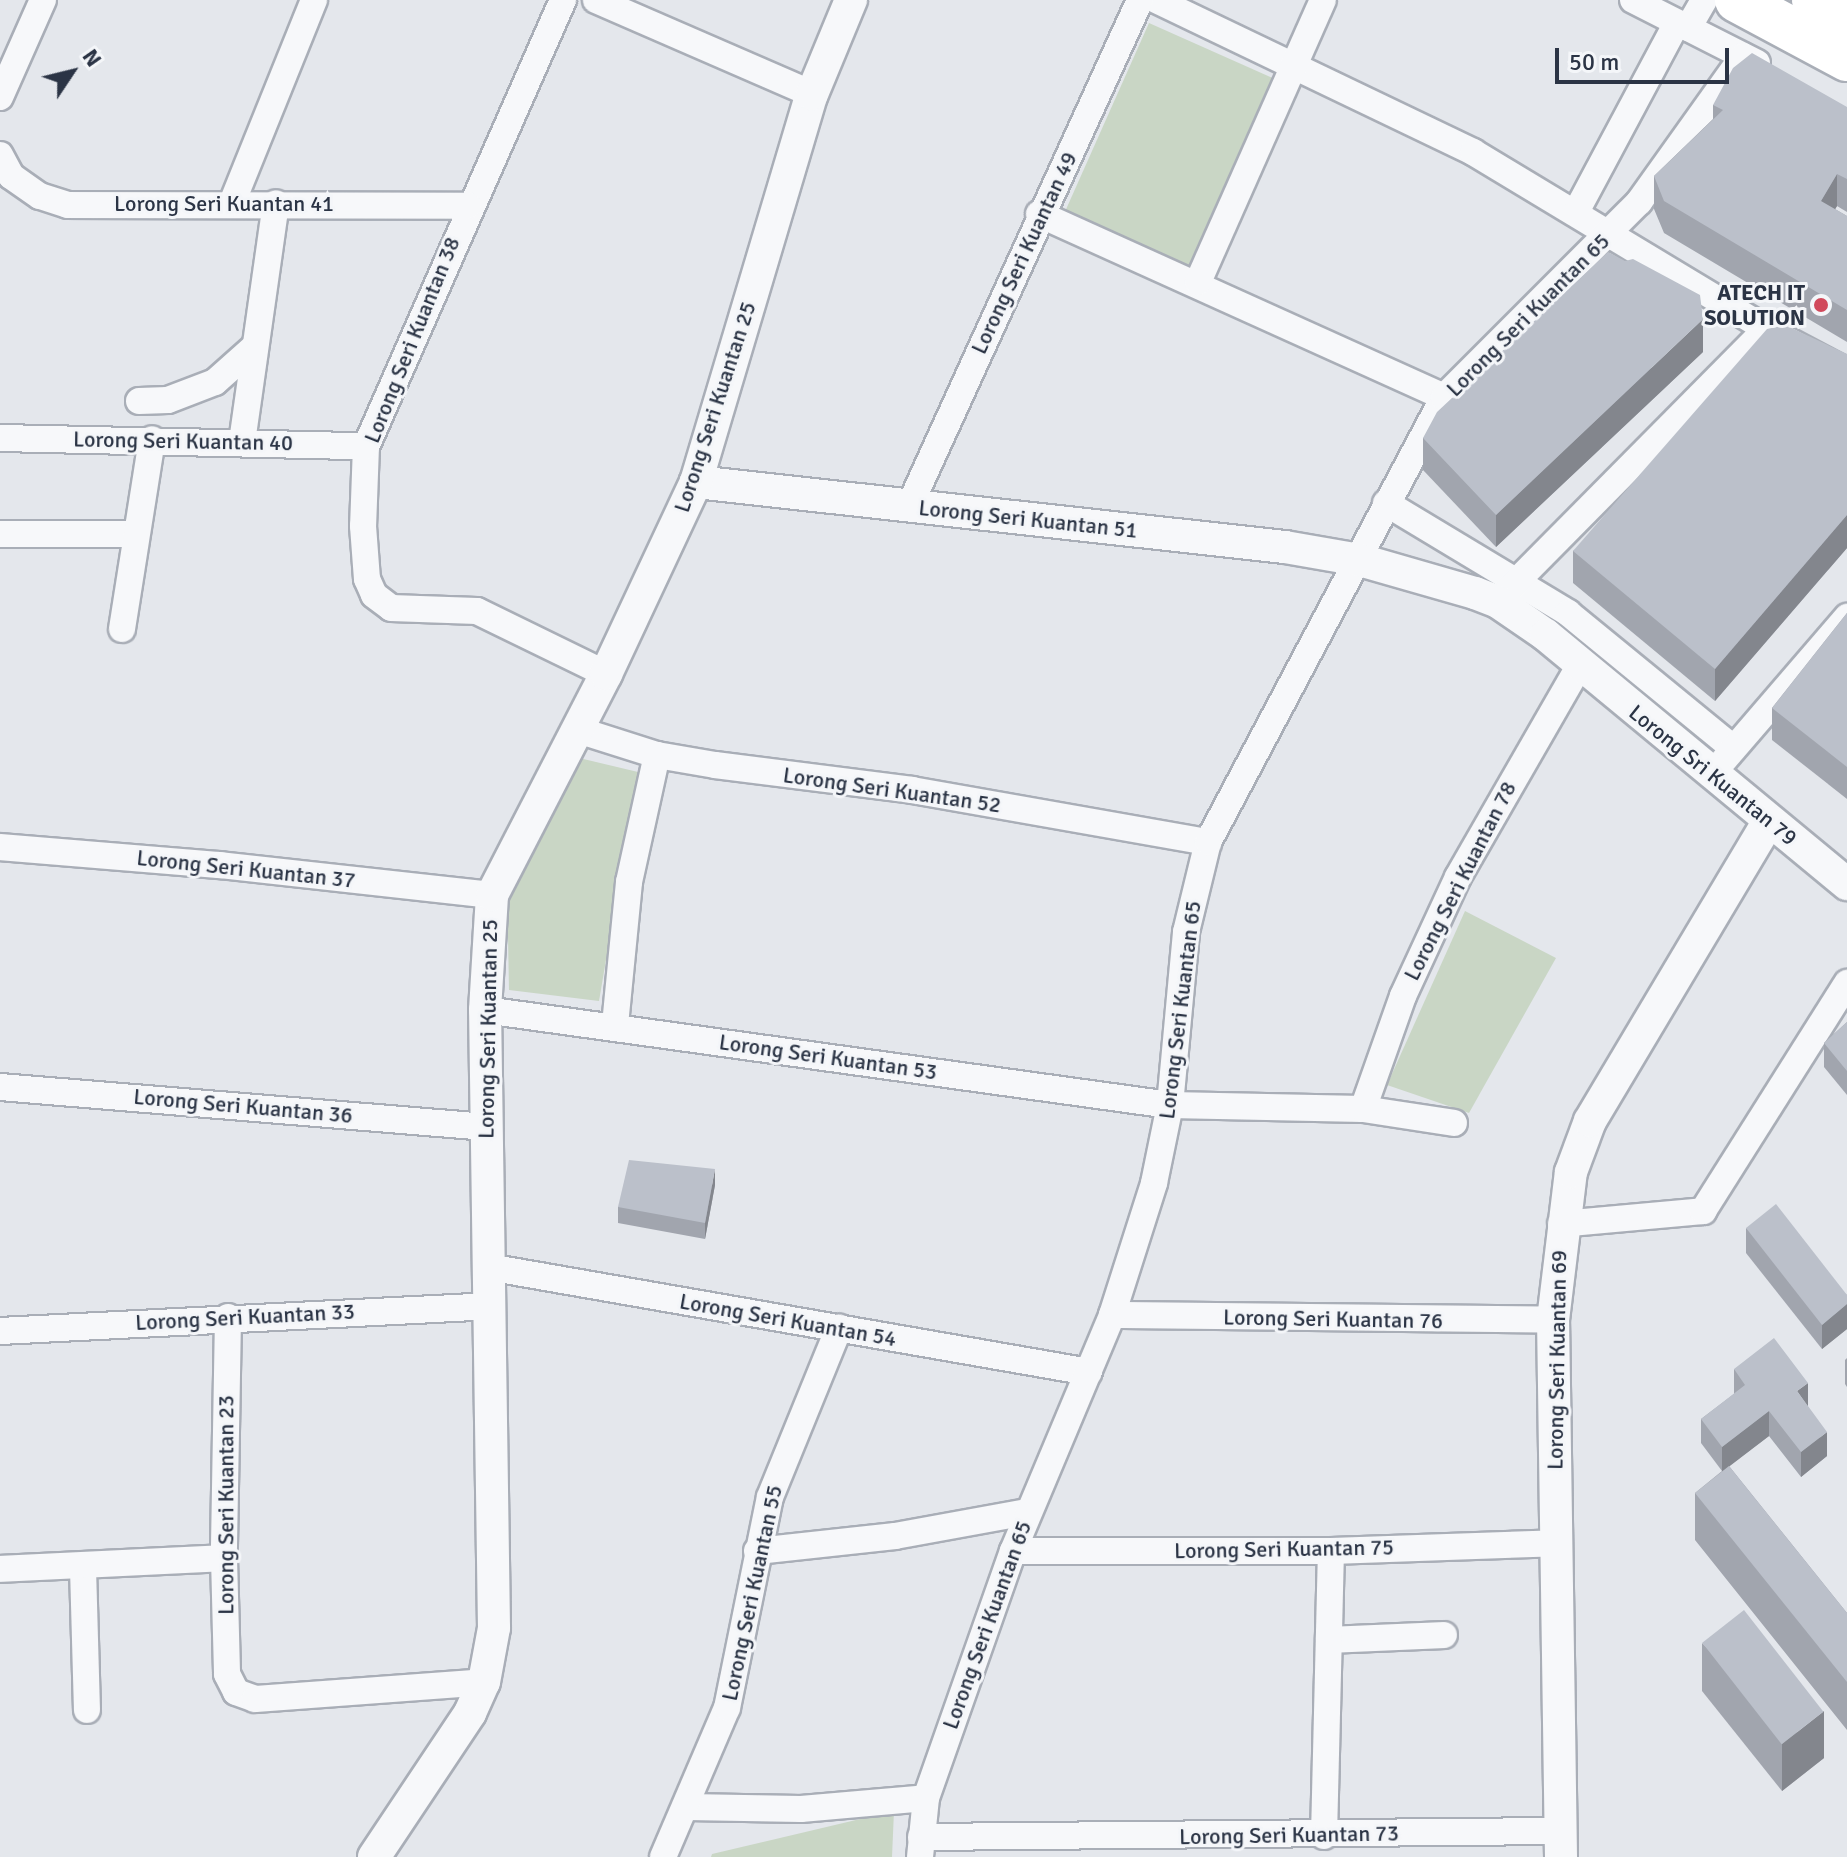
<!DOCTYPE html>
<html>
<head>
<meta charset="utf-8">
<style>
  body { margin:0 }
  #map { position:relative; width:1847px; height:1857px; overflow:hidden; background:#e4e7ec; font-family:Signika,sans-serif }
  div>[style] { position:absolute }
  .green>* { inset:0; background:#c9d6c5; transform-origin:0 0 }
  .roads { filter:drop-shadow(2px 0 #a9aeb7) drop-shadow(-2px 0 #a9aeb7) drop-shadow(0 2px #a9aeb7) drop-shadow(0 -2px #a9aeb7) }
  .minor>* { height:26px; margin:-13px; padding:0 13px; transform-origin:13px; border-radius:13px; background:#f7f8fa }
  .tertiary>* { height:32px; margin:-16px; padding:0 16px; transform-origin:16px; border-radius:16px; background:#f7f8fa }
  .trunk>* { height:44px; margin:-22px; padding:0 22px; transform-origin:22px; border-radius:22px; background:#fff }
  .wall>* { inset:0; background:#a1a5ae }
  .shaded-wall>* { inset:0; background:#83868d }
  .building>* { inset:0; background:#bbc0ca; transform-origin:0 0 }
  .dots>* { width:22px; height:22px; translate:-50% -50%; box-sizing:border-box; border:4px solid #f4f6f9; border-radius:50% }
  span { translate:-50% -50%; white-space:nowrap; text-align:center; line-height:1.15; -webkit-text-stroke:6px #f4f6f9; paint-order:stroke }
  .street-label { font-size:22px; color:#2b3445 }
  .poi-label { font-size:22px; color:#2b3445; font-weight:700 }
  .right { translate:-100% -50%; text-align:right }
  .north { position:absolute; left:32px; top:32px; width:80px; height:80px; -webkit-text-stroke:6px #f4f6f9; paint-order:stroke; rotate:55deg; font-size:22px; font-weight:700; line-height:32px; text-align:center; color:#2b3445 }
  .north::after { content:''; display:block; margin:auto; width:28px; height:36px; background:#2b3445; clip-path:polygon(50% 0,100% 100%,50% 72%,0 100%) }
  .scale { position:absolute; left:1555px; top:48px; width:174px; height:36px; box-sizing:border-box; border:4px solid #2b3445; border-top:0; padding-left:10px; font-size:24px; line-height:28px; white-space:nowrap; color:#2b3445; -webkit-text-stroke:6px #f4f6f9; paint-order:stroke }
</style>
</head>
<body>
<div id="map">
  <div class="green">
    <i style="left:1149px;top:23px;width:142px;height:211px;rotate:24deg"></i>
    <i style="clip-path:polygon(575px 757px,638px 772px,599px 1001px,509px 990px,507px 884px)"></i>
    <i style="clip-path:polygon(1465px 911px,1556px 958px,1469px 1113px,1387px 1085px)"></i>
    <i style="clip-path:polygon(894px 1811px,892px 1857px,711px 1857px,712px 1854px)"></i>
  </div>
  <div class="roads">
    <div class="minor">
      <i style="left:563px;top:0;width:488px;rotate:113.8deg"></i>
      <i style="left:366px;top:446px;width:80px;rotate:92.1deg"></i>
      <i style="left:363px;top:526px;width:53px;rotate:85.7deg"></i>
      <i style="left:367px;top:579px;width:17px;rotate:66deg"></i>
      <i style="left:374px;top:595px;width:21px;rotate:37deg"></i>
      <i style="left:391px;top:608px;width:86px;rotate:2deg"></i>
      <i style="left:477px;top:611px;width:144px;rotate:26deg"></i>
      <i style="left:596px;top:0;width:236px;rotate:23.5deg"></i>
      <i style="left:1156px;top:0;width:352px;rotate:25.6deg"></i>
      <i style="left:1473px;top:152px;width:342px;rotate:31.1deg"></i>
      <i style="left:1766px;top:329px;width:92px;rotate:28deg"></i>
      <i style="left:1633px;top:0;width:139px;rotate:26.9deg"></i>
      <i style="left:1688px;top:28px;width:32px;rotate:-60deg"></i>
      <i style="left:0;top:97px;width:106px;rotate:-66.1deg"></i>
      <i style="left:0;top:155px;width:24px;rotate:62deg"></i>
      <i style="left:11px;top:176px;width:35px;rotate:35deg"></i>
      <i style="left:40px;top:196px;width:29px;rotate:18deg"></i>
      <i style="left:68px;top:205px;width:400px;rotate:0.1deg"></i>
      <i style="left:232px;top:203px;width:219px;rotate:-68deg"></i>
      <i style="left:1576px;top:212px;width:214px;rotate:-61.9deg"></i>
      <i style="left:1039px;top:214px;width:444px;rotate:24.3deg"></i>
      <i style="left:1198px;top:282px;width:308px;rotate:-66.1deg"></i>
      <i style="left:139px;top:401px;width:29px;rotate:-2deg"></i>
      <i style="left:168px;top:400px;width:50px;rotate:-21deg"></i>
      <i style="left:215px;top:382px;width:50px;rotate:-41.7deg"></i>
      <i style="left:0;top:438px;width:366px;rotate:1.3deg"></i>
      <i style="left:242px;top:442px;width:241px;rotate:-81.9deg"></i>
      <i style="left:1386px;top:503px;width:213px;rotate:31.1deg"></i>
      <i style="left:1568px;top:613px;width:213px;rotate:39.3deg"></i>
      <i style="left:909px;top:507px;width:557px;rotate:-65.5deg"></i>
      <i style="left:0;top:534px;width:135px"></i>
      <i style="left:1507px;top:591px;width:368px;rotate:-45.3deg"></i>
      <i style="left:122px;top:629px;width:192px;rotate:-81deg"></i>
      <i style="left:578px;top:730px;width:83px;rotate:17.6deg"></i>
      <i style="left:657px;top:755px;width:59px;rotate:9.8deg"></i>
      <i style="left:715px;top:765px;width:199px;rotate:7.2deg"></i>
      <i style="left:912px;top:790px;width:301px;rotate:10deg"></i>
      <i style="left:1724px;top:760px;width:189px;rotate:-49.3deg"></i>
      <i style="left:0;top:847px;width:221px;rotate:4.7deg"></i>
      <i style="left:220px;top:865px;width:274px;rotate:6.3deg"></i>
      <i style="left:485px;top:1010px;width:692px;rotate:7.9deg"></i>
      <i style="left:1170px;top:1105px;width:193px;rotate:1.2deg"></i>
      <i style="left:1363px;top:1109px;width:92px;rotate:8.7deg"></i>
      <i style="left:615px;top:1025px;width:144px;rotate:-84.4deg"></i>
      <i style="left:629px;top:882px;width:130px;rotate:-77.6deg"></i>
      <i style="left:0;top:1087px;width:488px;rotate:4.7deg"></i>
      <i style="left:1363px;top:1109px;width:120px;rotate:-70.5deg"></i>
      <i style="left:1403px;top:996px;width:131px;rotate:-65.2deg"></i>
      <i style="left:1458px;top:877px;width:245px;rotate:-60.1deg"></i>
      <i style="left:1561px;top:1224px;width:143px;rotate:-5.2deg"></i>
      <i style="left:1703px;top:1211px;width:270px;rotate:-57.7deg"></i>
      <i style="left:488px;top:1267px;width:610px;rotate:9.91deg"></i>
      <i style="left:1112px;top:1315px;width:441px;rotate:0.6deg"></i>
      <i style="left:228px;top:1317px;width:241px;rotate:91deg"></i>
      <i style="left:224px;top:1558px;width:116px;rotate:88.5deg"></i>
      <i style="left:227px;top:1674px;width:20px;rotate:63deg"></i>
      <i style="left:236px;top:1692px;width:20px;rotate:20deg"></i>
      <i style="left:255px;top:1699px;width:230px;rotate:-4.2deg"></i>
      <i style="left:0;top:1331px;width:490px;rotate:-2.9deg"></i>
      <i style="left:757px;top:1551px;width:139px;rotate:-6.2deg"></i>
      <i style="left:895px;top:1536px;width:134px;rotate:-10.3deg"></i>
      <i style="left:1013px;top:1551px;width:318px"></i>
      <i style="left:1331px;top:1551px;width:225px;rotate:-2deg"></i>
      <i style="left:83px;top:1568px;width:142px;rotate:88.4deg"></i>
      <i style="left:0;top:1569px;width:224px;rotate:-2.8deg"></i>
      <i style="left:1329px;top:1640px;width:115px;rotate:-2.5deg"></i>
      <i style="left:687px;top:1807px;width:114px;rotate:1deg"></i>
      <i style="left:801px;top:1809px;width:125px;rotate:-5deg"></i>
      <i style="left:1324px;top:1836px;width:285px;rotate:-88.6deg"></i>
      <i style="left:921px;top:1837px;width:641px;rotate:-0.54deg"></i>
      <i style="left:663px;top:1857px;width:162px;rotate:-66.8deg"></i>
      <i style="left:727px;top:1708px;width:215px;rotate:-78.5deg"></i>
      <i style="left:770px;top:1497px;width:183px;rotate:-67.8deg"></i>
      <i style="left:920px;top:1857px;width:59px;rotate:-84.2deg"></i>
      <i style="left:926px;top:1798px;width:262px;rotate:-70.6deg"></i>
      <i style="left:1013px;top:1551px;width:256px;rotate:-67.2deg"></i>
      <i style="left:1112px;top:1315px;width:139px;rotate:-72.3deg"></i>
      <i style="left:1154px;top:1183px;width:80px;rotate:-78.4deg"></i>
      <i style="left:1170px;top:1105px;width:174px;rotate:-84.7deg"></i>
      <i style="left:1186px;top:932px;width:93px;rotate:-76.3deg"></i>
      <i style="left:1208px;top:842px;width:504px;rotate:-62.06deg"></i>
      <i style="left:1444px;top:397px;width:276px;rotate:-45deg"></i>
      <i style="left:1639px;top:202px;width:179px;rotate:-54.5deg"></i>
    </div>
    <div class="tertiary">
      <i style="left:696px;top:482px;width:593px;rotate:6.3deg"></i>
      <i style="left:1285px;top:547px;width:76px;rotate:9.8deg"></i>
      <i style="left:1360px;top:560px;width:120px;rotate:16deg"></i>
      <i style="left:1475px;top:593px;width:25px;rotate:21deg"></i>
      <i style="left:1498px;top:602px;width:58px;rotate:34.5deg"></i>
      <i style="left:1546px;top:635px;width:391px;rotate:39.6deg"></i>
      <i style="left:374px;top:1857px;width:173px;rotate:-56.3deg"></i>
      <i style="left:470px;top:1713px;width:34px;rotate:-66deg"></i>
      <i style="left:484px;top:1682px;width:55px;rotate:-79.5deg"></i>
      <i style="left:494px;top:1628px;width:618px;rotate:-90.83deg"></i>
      <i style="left:485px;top:1010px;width:115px;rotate:-86.5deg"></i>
      <i style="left:492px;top:895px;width:249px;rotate:-62.7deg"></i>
      <i style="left:606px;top:674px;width:212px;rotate:-64.9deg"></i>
      <i style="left:696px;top:482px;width:405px;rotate:-73.4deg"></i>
      <i style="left:812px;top:94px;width:102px;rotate:-67.5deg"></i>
      <i style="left:1561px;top:1857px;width:537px;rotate:-90.85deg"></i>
      <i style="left:1553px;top:1320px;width:149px;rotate:-83.1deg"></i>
      <i style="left:1571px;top:1172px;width:54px;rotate:-69.6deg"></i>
      <i style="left:1590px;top:1121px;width:349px;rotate:-59.2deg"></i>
    </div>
    <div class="trunk">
      <i style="left:1737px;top:0;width:125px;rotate:28.2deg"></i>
      <i style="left:1814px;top:0;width:38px;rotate:29deg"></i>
    </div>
  </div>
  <div class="wall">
    <i style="clip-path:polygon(1713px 105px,1847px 107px,1847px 212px,1837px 206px,1835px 209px,1847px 216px,1847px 342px,1664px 233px,1654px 209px,1654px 176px,1713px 119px)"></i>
    <i style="clip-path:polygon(1703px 352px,1496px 547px,1423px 470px,1423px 438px)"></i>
    <i style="clip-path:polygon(1847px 354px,1847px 548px,1715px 701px,1573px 583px,1573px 551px)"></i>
    <i style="clip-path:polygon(1847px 613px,1847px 799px,1772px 740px,1772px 708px)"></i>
    <i style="clip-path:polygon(1847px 1022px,1847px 1095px,1824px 1067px,1824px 1043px)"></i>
    <i style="clip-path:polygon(715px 1185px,705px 1239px,618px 1223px,618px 1207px)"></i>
    <i style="clip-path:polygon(1746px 1228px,1847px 1295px,1847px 1329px,1822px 1349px,1746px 1253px)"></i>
    <i style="clip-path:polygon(1847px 1358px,1847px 1387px,1845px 1384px,1845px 1360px)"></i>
    <i style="clip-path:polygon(1734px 1369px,1808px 1407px,1827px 1456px,1801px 1477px,1769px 1436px,1729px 1466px,1847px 1613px,1847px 1730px,1695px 1540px,1695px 1493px,1722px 1471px,1701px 1443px,1701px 1419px,1734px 1394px)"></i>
    <i style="clip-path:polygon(1702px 1643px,1824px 1758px,1782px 1791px,1702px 1691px)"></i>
  </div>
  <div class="shaded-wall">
    <i style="clip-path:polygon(1837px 174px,1837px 206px,1821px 233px,1821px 201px)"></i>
    <i style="clip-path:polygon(1703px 319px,1703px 352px,1496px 547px,1496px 515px)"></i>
    <i style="clip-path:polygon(1847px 515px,1847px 548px,1715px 701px,1715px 669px)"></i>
    <i style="clip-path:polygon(715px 1169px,715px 1185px,705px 1239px,705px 1223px)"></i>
    <i style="clip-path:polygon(1847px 1304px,1847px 1329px,1822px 1349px,1822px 1325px)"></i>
    <i style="clip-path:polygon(1808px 1383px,1808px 1407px,1797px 1391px)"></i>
    <i style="clip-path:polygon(1769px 1411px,1769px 1436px,1722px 1472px,1722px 1447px)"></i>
    <i style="clip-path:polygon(1827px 1432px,1827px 1456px,1801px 1477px,1801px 1452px)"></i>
    <i style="clip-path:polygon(1824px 1711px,1824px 1758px,1782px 1791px,1782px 1744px)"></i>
  </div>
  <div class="building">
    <i style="clip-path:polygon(1752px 53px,1847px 107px,1847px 179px,1837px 174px,1821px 201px,1847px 216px,1847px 310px,1664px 201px,1654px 176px,1723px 110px,1713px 105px,1733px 68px)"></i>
    <i style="clip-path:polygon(1608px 252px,1625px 261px,1633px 259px,1700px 295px,1703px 319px,1496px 515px,1423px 438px,1437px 412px)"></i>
    <i style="clip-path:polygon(1785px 325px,1847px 354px,1847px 515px,1715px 669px,1573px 551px,1767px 329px)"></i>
    <i style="clip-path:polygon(1847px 613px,1847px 767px,1772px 708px)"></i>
    <i style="clip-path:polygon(1847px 1022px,1847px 1071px,1824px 1043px)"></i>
    <i style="clip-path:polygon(629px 1160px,715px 1169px,705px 1223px,618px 1207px)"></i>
    <i style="clip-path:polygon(1776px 1204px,1847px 1295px,1847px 1304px,1822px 1325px,1746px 1228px)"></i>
    <i style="clip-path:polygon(1774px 1338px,1808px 1383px,1797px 1391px,1827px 1432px,1801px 1452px,1769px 1411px,1722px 1447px,1701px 1419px,1745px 1385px,1734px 1369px)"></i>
    <i style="clip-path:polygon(1729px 1466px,1847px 1613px,1847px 1682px,1695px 1493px)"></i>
    <i style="left:1744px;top:1610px;width:129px;height:53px;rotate:52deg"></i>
  </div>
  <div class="dots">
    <i style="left:1821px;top:305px;background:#d1495b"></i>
  </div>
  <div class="street-label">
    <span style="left:224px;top:204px">Lorong Seri Kuantan 41</span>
    <span style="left:1024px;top:253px;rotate:-65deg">Lorong Seri Kuantan 49</span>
    <span style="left:1528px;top:315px;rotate:-45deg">Lorong Seri Kuantan 65</span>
    <span style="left:412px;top:340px;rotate:-68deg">Lorong Seri Kuantan 38</span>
    <span style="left:715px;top:407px;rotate:-72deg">Lorong Seri Kuantan 25</span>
    <span style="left:183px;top:441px;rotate:1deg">Lorong Seri Kuantan 40</span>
    <span style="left:1028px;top:519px;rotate:6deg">Lorong Seri Kuantan 51</span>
    <span style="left:1713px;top:775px;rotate:39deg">Lorong Sri Kuantan 79</span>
    <span style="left:892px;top:790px;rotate:8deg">Lorong Seri Kuantan 52</span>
    <span style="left:246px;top:869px;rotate:6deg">Lorong Seri Kuantan 37</span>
    <span style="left:1460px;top:881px;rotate:-63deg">Lorong Seri Kuantan 78</span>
    <span style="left:1180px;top:1010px;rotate:-83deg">Lorong Seri Kuantan 65</span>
    <span style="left:488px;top:1029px;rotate:-89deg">Lorong Seri Kuantan 25</span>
    <span style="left:828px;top:1057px;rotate:8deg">Lorong Seri Kuantan 53</span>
    <span style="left:243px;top:1106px;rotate:5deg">Lorong Seri Kuantan 36</span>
    <span style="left:245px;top:1317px;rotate:-3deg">Lorong Seri Kuantan 33</span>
    <span style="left:1333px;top:1319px;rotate:1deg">Lorong Seri Kuantan 76</span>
    <span style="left:788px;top:1320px;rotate:10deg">Lorong Seri Kuantan 54</span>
    <span style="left:1557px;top:1360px;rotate:-89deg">Lorong Seri Kuantan 69</span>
    <span style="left:226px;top:1505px;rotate:-90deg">Lorong Seri Kuantan 23</span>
    <span style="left:1284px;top:1549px;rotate:-1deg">Lorong Seri Kuantan 75</span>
    <span style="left:752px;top:1593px;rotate:-78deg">Lorong Seri Kuantan 55</span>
    <span style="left:987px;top:1625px;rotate:-70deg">Lorong Seri Kuantan 65</span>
    <span style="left:1289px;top:1835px;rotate:-1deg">Lorong Seri Kuantan 73</span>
  </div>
  <div class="poi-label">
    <span class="right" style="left:1805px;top:305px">ATECH IT<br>SOLUTION</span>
  </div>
  <div class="north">N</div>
  <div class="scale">50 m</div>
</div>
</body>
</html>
